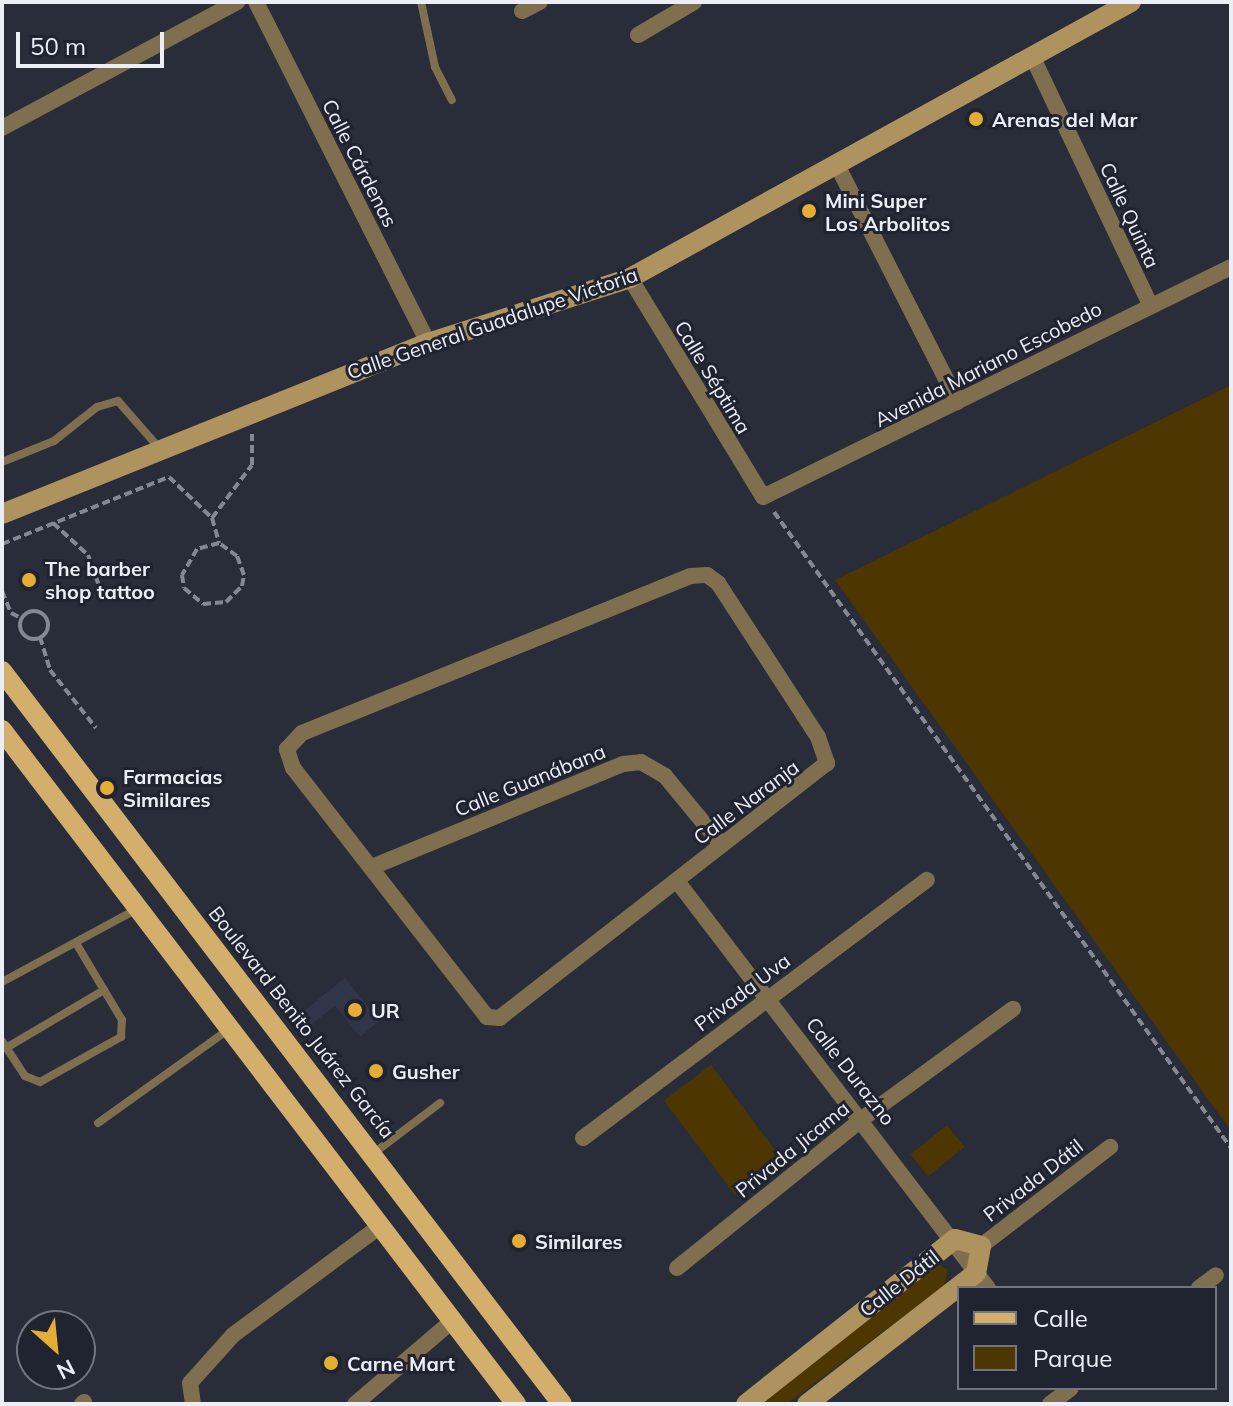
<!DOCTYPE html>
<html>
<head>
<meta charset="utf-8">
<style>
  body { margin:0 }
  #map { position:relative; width:1233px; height:1406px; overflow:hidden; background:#292d3a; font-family:Mulish,sans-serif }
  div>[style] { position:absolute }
  .built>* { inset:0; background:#313548 }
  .green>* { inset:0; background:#4d3600; transform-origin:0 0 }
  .path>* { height:4px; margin-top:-2px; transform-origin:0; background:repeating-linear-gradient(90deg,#858893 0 8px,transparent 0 12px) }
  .path>.ring { margin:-2px; padding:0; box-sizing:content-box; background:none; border:4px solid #858893; border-radius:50% }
  .lane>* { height:8px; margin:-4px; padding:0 4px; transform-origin:4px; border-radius:4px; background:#806f4f }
  .street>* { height:16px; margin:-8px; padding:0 8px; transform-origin:8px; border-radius:8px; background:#806f4f }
  .secondary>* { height:20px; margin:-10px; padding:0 10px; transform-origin:10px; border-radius:10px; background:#af935f }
  .primary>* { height:20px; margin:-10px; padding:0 10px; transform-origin:10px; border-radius:10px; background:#d3af6b }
  .dots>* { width:22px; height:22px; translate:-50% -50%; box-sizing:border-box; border:4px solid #202330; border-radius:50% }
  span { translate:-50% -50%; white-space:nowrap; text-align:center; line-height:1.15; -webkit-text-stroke:6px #202330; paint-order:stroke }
  .poi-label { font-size:20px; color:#eceef7; font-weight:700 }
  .left { translate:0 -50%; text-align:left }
  .street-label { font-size:20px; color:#eceef7 }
  .frame { position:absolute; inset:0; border:4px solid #eceef7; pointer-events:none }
  .legend { position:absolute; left:957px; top:1286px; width:260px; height:104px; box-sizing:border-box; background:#202330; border:2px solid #727480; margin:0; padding:10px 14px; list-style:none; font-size:24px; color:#eceef7 }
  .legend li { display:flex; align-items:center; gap:16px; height:40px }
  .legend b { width:40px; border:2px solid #727480 }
  .north { position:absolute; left:16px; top:1310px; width:80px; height:80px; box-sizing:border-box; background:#202330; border:2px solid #727480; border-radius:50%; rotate:153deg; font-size:22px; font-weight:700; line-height:32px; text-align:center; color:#eceef7 }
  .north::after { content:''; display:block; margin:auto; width:28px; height:36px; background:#e5ad35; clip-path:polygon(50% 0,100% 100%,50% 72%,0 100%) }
  .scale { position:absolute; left:16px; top:32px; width:148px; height:36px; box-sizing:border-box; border:4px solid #eceef7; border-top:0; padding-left:10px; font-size:24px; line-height:28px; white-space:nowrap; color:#eceef7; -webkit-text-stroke:6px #202330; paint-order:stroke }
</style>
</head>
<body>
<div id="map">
  <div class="built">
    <i style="clip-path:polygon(345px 978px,379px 1021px,360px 1037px,335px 1006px,308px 1027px,299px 1015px)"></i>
  </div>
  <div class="green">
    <i style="clip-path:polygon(1231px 385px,1231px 1131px,835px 580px)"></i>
    <i style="left:711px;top:1065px;width:118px;height:59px;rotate:53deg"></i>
    <i style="left:947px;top:1125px;width:28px;height:47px;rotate:51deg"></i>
    <i style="clip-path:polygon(938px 1264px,948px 1270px,944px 1286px,787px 1404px,747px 1404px)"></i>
  </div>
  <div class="path">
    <i style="left:774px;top:512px;width:783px;rotate:54.3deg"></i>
    <i style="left:212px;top:518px;width:66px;rotate:-53deg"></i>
    <i style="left:252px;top:465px;width:31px;rotate:-90deg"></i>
    <i style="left:53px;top:523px;width:47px;rotate:42.4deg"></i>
    <i style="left:88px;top:555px;width:45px;rotate:70.3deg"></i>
    <i style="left:2px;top:544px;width:180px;rotate:-21.9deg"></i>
    <i style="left:169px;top:477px;width:59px;rotate:43.6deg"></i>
    <i style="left:212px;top:518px;width:26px;rotate:74deg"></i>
    <i style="left:219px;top:543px;width:23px;rotate:165deg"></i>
    <i style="left:197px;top:549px;width:30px;rotate:120deg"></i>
    <i style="left:182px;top:575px;width:13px;rotate:81deg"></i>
    <i style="left:184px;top:588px;width:25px;rotate:40deg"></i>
    <i style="left:203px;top:604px;width:23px;rotate:-5deg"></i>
    <i style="left:226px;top:602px;width:23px;rotate:-45deg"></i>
    <i style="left:242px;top:586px;width:11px;rotate:-80deg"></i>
    <i style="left:244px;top:575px;width:20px;rotate:-110deg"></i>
    <i style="left:237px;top:556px;width:22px;rotate:-144deg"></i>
    <i style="left:2px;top:591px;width:24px;rotate:68deg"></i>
    <i style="left:11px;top:613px;width:9px;rotate:27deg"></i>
    <i class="ring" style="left:20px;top:611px;width:24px;height:24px"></i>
    <i style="left:40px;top:637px;width:34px;rotate:73deg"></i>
    <i style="left:50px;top:670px;width:74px;rotate:51.6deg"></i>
  </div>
  <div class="lane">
    <i style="left:421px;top:2px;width:66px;rotate:77.8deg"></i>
    <i style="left:435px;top:67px;width:37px;rotate:63deg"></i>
    <i style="left:2px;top:462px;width:56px;rotate:-22deg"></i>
    <i style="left:54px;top:441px;width:55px;rotate:-38.3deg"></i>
    <i style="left:97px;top:407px;width:22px;rotate:-16deg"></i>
    <i style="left:118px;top:401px;width:62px;rotate:48.9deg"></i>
    <i style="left:2px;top:982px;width:153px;rotate:-28.4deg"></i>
    <i style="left:2px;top:1041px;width:42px;rotate:56.7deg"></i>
    <i style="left:25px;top:1076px;width:16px;rotate:22deg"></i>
    <i style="left:40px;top:1082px;width:93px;rotate:-29.1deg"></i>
    <i style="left:121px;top:1037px;width:17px;rotate:-87deg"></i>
    <i style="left:122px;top:1020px;width:90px;rotate:-120.9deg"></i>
    <i style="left:6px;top:1048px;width:114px;rotate:-30.6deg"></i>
    <i style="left:98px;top:1123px;width:160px;rotate:-35.6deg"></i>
    <i style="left:374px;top:1153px;width:83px;rotate:-37.1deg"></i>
  </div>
  <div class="street">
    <i style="left:256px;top:2px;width:382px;rotate:63.2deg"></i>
    <i style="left:522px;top:11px;width:20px;rotate:-27deg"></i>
    <i style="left:638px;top:35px;width:65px;rotate:-30.5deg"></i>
    <i style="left:1032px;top:56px;width:275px;rotate:64.6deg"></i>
    <i style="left:2px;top:128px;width:267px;rotate:-28.2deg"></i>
    <i style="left:836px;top:163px;width:268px;rotate:63deg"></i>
    <i style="left:630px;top:278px;width:256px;rotate:58.7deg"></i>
    <i style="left:763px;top:497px;width:521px;rotate:-26.17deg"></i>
    <i style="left:707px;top:575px;width:14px;rotate:36deg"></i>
    <i style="left:718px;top:583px;width:184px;rotate:57deg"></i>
    <i style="left:818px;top:737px;width:28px;rotate:71deg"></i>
    <i style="left:827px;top:763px;width:415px;rotate:142.1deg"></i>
    <i style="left:500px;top:1018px;width:13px;rotate:-176deg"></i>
    <i style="left:487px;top:1017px;width:316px;rotate:-127.9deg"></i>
    <i style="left:293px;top:768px;width:20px;rotate:-108deg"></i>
    <i style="left:287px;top:749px;width:22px;rotate:-47deg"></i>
    <i style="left:302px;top:733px;width:419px;rotate:-22deg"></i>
    <i style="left:691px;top:576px;width:16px;rotate:-4deg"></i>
    <i style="left:372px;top:867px;width:271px;rotate:-22.3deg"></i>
    <i style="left:623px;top:764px;width:18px;rotate:-6deg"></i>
    <i style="left:641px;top:762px;width:28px;rotate:30deg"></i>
    <i style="left:665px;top:776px;width:88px;rotate:50.5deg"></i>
    <i style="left:677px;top:881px;width:512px;rotate:52.62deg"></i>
    <i style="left:583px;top:1138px;width:430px;rotate:-36.9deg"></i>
    <i style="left:981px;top:1246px;width:163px;rotate:-37.5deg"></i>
    <i style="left:677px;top:1268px;width:238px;rotate:-38.8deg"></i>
    <i style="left:862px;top:1119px;width:187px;rotate:-36.1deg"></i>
    <i style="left:1199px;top:1288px;width:21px;rotate:-37deg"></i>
    <i style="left:82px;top:1404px;width:3px;rotate:-45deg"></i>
    <i style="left:193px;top:1404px;width:21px;rotate:-98deg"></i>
    <i style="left:190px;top:1383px;width:64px;rotate:-48.1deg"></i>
    <i style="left:233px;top:1335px;width:182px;rotate:-36.5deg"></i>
    <i style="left:355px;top:1404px;width:126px;rotate:-40.5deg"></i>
    <i style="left:1050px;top:1404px;width:26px;rotate:-37deg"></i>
  </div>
  <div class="secondary">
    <i style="left:2px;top:514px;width:459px;rotate:-21.9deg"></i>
    <i style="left:428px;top:343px;width:212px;rotate:-17.8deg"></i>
    <i style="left:630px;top:278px;width:572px;rotate:-28.85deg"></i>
    <i style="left:746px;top:1404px;width:266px;rotate:-38.3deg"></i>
    <i style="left:955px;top:1239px;width:27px;rotate:15deg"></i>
    <i style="left:981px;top:1246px;width:27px;rotate:100deg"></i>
    <i style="left:976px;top:1273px;width:214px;rotate:142.2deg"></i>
  </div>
  <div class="primary">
    <i style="left:2px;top:671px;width:922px;rotate:52.62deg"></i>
    <i style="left:2px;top:730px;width:848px;rotate:52.67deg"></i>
  </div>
  <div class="dots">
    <i style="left:976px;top:119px;background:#e5ad35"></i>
    <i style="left:809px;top:211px;background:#e5ad35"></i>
    <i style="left:29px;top:580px;background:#e5ad35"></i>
    <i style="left:107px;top:788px;background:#e5ad35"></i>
    <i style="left:355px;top:1010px;background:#e5ad35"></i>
    <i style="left:376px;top:1071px;background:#e5ad35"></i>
    <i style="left:519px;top:1241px;background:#e5ad35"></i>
    <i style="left:331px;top:1363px;background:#e5ad35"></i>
  </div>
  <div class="poi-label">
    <span class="left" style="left:992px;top:119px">Arenas del Mar</span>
    <span class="left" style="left:825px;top:212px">Mini Super<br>Los Arbolitos</span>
    <span class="left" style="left:45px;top:580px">The barber<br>shop tattoo</span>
    <span class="left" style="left:123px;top:788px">Farmacias<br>Similares</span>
    <span class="left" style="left:371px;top:1010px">UR</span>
    <span class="left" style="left:392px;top:1071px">Gusher</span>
    <span class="left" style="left:535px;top:1241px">Similares</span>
    <span class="left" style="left:347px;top:1363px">Carne Mart</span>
  </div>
  <div class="street-label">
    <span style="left:360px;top:163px;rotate:63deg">Calle Cárdenas</span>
    <span style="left:1130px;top:215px;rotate:65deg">Calle Quinta</span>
    <span style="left:492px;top:323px;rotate:-19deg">Calle General Guadalupe Victoria</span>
    <span style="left:988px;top:364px;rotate:-27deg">Avenida Mariano Escobedo</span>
    <span style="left:713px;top:377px;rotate:59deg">Calle Séptima</span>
    <span style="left:530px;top:780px;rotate:-22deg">Calle Guanábana</span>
    <span style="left:746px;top:802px;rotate:-37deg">Calle Naranja</span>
    <span style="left:742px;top:992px;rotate:-37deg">Privada Uva</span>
    <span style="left:302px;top:1022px;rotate:52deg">Boulevard Benito Juárez García</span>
    <span style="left:851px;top:1071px;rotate:52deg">Calle Durazno</span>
    <span style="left:792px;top:1149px;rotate:-39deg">Privada Jicama</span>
    <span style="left:1033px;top:1180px;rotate:-38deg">Privada Dátil</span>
    <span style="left:899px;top:1283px;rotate:-38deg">Calle Dátil</span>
  </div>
  <div class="frame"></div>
  <ul class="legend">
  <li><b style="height:10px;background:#d3af6b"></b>Calle</li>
  <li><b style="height:22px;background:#4d3600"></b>Parque</li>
  </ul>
  <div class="north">N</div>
  <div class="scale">50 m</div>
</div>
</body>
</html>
